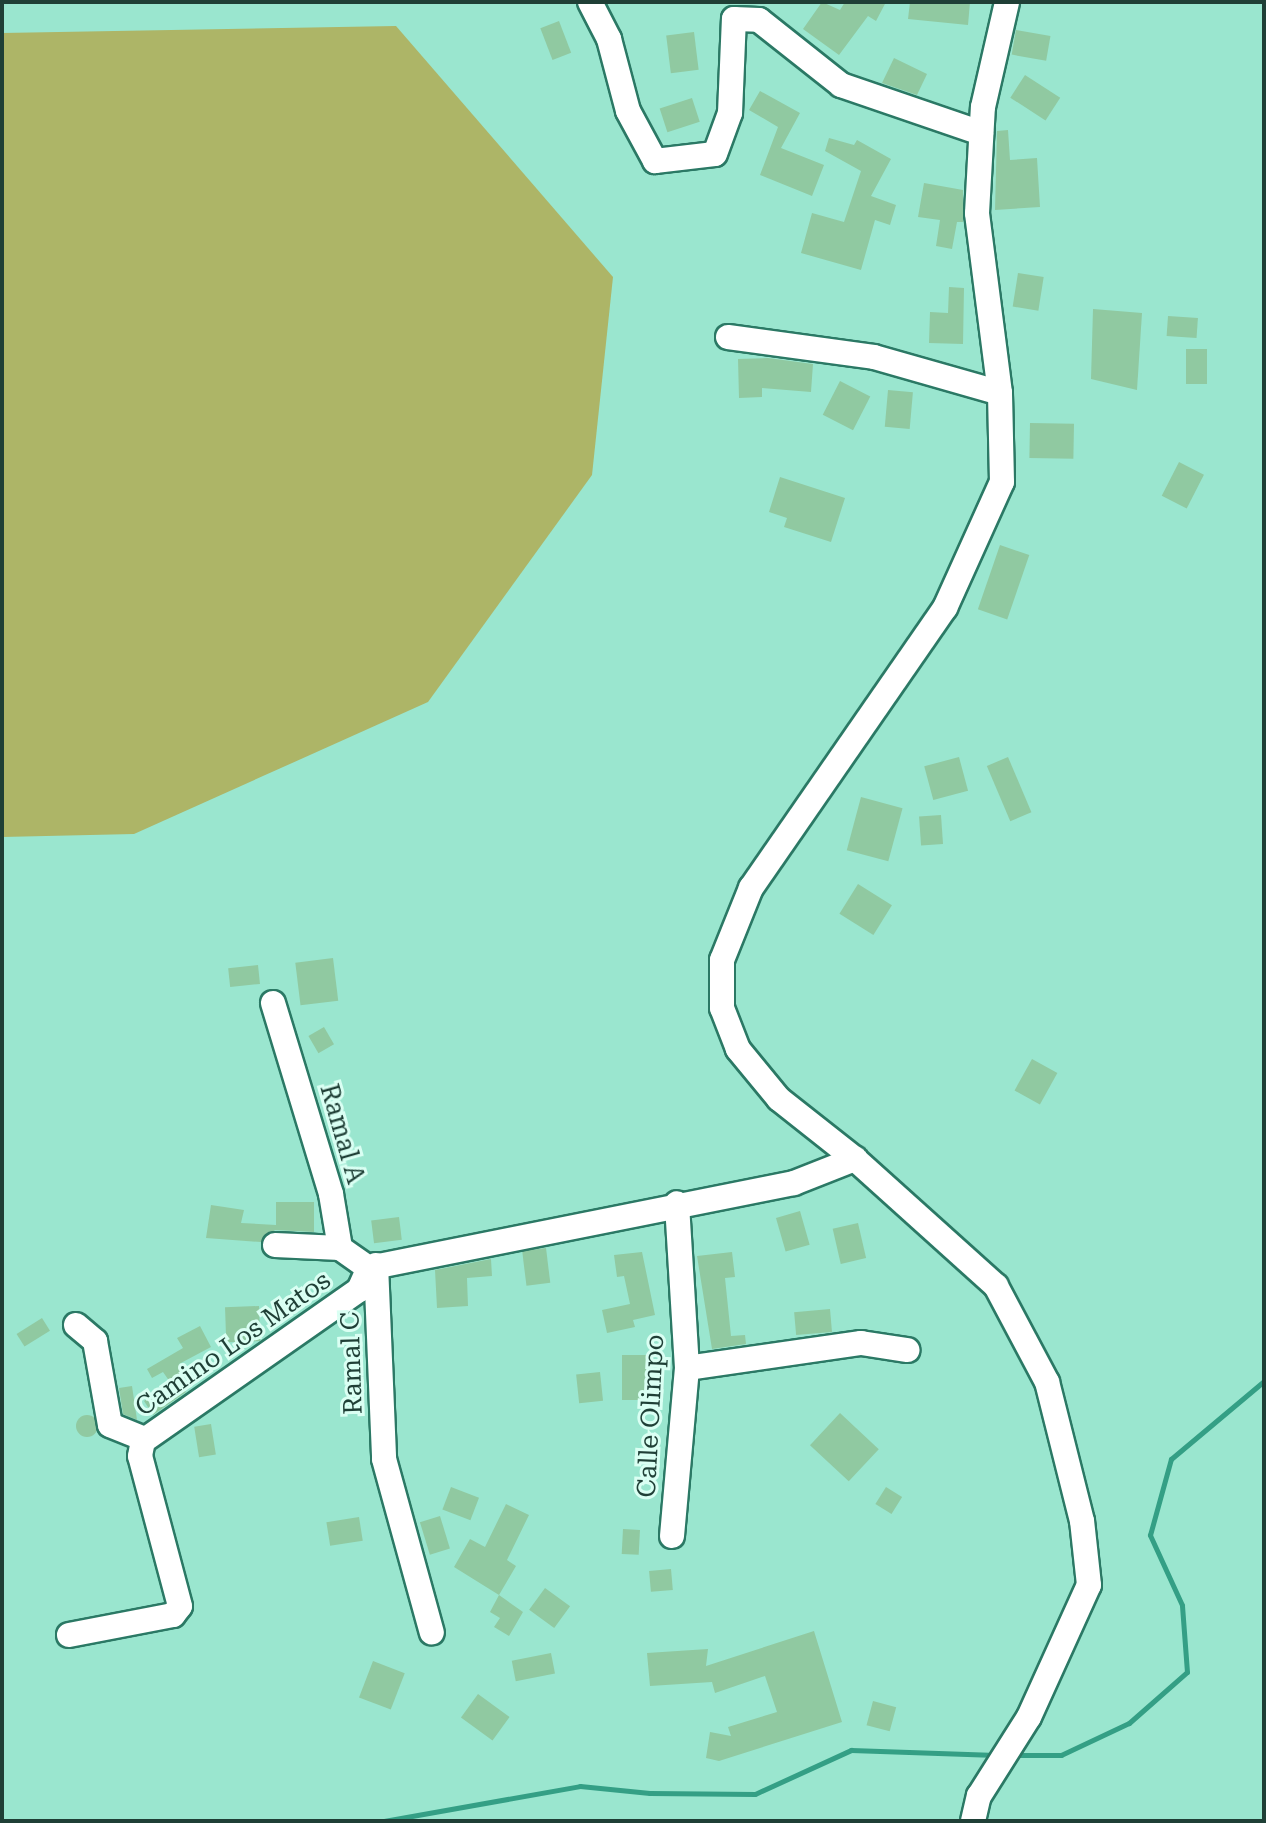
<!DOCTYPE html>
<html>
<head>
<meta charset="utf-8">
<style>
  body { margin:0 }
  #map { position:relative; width:1266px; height:1823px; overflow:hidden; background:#9ae6cf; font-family:"Roboto Serif",serif }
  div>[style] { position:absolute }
  .green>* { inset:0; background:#adb567 }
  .stream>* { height:5px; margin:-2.5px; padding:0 2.5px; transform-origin:2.5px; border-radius:2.5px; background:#349f85 }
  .building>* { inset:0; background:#90c9a1; transform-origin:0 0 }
  .round { border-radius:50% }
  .roads { filter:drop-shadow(2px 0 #2b7965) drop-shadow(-2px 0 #2b7965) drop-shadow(0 2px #2b7965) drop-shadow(0 -2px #2b7965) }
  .minor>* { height:24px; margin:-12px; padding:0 12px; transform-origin:12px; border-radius:12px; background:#fff }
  span { translate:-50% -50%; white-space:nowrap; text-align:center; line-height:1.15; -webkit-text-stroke:6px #dafff3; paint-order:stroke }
  .street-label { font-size:26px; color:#1f3f36 }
  .frame { position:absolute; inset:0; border:4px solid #1f3f36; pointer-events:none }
</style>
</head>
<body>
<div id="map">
  <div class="green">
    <i style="clip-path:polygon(396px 26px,613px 277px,592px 475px,428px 702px,134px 834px,2px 837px,2px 33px)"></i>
  </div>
  <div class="stream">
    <i style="left:1014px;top:1755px;width:47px"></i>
    <i style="left:1061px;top:1755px;width:75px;rotate:-25.2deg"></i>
    <i style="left:1129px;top:1723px;width:77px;rotate:-41.3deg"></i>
    <i style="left:1187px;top:1672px;width:67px;rotate:-94.3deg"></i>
    <i style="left:1182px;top:1605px;width:77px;rotate:-114.6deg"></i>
    <i style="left:1150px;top:1535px;width:79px;rotate:-74.6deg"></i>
    <i style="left:1171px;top:1459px;width:121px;rotate:-40deg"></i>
    <i style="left:384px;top:1821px;width:199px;rotate:-10.1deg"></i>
    <i style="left:580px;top:1786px;width:70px;rotate:5.7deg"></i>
    <i style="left:650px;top:1793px;width:105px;rotate:0.5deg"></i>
    <i style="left:755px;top:1794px;width:106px;rotate:-24.6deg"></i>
    <i style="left:851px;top:1750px;width:145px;rotate:2deg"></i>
  </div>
  <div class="building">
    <i style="clip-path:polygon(822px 2px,840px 10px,845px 2px,886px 2px,876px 21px,868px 16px,839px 55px,803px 29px)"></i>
    <i style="clip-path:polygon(910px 2px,970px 2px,968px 25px,908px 19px)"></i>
    <i style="left:559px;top:21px;width:34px;height:20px;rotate:69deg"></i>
    <i style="left:1016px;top:30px;width:35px;height:25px;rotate:10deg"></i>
    <i style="left:694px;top:32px;width:38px;height:28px;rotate:83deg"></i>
    <i style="clip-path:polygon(894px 58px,927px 74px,917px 95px,882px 83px)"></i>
    <i style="left:1025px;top:75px;width:42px;height:27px;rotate:33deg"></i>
    <i style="clip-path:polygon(760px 91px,800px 113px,781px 148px,824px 165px,812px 196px,760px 175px,778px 127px,749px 110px)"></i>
    <i style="left:692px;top:98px;width:25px;height:34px;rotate:72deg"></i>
    <i style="clip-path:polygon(1008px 130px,1010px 160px,1037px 158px,1040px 207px,995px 210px,997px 131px)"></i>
    <i style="clip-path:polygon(829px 138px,854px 145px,857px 140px,891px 159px,871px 196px,896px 205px,890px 225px,875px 220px,861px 270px,801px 253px,812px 213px,844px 222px,861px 171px,825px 151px)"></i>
    <i style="clip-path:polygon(924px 183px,963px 190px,963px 222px,957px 222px,952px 249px,936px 246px,940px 220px,918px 217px)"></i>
    <i style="left:1018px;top:273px;width:26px;height:34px;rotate:9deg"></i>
    <i style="clip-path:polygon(949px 287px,964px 288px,963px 344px,929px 343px,930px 312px,948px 313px)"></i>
    <i style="clip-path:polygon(1093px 309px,1142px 313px,1137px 390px,1091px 379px)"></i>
    <i style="left:1168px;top:316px;width:30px;height:20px;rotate:4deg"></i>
    <i style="left:1186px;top:349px;width:21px;height:35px"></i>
    <i style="clip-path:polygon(768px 358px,813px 364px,811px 392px,762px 388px,762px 397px,739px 398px,738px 359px)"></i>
    <i style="left:840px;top:381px;width:34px;height:38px;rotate:27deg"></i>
    <i style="left:888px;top:390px;width:25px;height:37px;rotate:5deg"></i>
    <i style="left:1030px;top:423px;width:44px;height:35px;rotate:1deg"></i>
    <i style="left:1179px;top:462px;width:28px;height:38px;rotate:27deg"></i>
    <i style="clip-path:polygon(780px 477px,845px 498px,831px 542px,784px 527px,787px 518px,769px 512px)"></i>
    <i style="left:1000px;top:545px;width:31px;height:68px;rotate:19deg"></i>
    <i style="left:959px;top:757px;width:35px;height:36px;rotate:75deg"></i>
    <i style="left:1008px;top:757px;width:60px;height:23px;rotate:67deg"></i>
    <i style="left:861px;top:797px;width:43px;height:55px;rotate:15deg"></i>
    <i style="left:941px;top:815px;width:29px;height:22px;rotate:86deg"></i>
    <i style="left:858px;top:884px;width:40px;height:35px;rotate:32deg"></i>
    <i style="left:333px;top:958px;width:43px;height:38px;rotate:83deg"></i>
    <i style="left:258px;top:965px;width:19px;height:30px;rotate:84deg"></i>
    <i style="left:324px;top:1027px;width:20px;height:18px;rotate:60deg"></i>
    <i style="left:1032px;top:1059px;width:29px;height:36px;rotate:29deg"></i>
    <i style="clip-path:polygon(276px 1202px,314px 1202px,314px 1232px,275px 1230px,261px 1242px,206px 1238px,211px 1205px,244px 1210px,241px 1223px,276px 1225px)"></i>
    <i style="left:800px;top:1211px;width:35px;height:25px;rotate:74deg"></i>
    <i style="left:399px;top:1217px;width:23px;height:28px;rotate:83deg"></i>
    <i style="left:858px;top:1223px;width:36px;height:26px;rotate:77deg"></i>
    <i style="left:546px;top:1248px;width:35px;height:24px;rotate:83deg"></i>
    <i style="clip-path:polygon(642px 1252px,655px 1315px,633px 1320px,635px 1327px,607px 1333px,602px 1310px,630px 1304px,624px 1276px,617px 1277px,614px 1255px)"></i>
    <i style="clip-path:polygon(732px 1252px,735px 1277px,725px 1278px,731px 1336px,745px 1335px,746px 1344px,712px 1349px,697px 1256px)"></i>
    <i style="clip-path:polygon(491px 1259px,492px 1276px,467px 1278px,468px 1306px,437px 1308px,435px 1270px)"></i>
    <i style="left:259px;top:1306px;width:35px;height:34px;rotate:88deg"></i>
    <i style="left:830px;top:1309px;width:23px;height:36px;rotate:85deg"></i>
    <i style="left:42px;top:1318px;width:15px;height:30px;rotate:58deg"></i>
    <i style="clip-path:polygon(200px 1326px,211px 1347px,179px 1364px,184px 1373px,177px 1378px,186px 1392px,153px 1415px,144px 1401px,170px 1382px,163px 1372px,152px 1378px,147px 1369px,183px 1348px,177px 1338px)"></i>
    <i style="left:622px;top:1355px;width:29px;height:45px"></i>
    <i style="left:600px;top:1372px;width:29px;height:24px;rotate:84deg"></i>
    <i style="clip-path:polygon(132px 1386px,137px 1420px,123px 1414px,119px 1388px)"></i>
    <i style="left:840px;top:1413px;width:53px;height:44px;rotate:43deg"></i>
    <i class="round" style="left:76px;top:1415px;width:22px;height:22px"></i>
    <i style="left:211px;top:1424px;width:31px;height:17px;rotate:81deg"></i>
    <i style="left:451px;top:1487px;width:30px;height:24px;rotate:21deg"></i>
    <i style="left:886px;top:1487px;width:19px;height:20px;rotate:32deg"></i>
    <i style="clip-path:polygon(506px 1504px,529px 1515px,507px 1560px,516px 1566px,499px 1595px,454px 1567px,470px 1539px,485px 1547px)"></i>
    <i style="left:440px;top:1516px;width:34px;height:21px;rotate:73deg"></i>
    <i style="left:359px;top:1517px;width:24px;height:33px;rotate:81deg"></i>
    <i style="left:623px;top:1529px;width:17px;height:25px;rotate:3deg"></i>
    <i style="left:671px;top:1569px;width:21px;height:22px;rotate:85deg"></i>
    <i style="left:545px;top:1588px;width:31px;height:27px;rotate:36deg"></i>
    <i style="clip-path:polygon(499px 1595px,523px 1612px,509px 1636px,494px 1627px,500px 1618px,490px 1612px)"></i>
    <i style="clip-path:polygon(814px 1631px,842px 1722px,719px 1761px,706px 1758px,710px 1732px,731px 1736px,728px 1727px,777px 1712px,765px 1676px,715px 1693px,712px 1682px,650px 1686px,647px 1653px,708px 1649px,706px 1666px)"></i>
    <i style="left:551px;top:1653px;width:21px;height:40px;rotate:79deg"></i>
    <i style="left:373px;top:1661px;width:34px;height:39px;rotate:21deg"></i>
    <i style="left:478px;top:1694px;width:39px;height:29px;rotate:36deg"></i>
    <i style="left:873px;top:1701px;width:24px;height:25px;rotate:15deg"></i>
  </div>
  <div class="roads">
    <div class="minor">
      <i style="left:590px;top:2px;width:42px;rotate:62.8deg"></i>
      <i style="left:609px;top:39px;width:74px;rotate:75.2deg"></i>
      <i style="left:628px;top:111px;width:57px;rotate:61.6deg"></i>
      <i style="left:655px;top:161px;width:60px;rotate:-6.7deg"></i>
      <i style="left:715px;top:154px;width:44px;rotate:-69.9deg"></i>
      <i style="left:730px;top:113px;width:94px;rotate:-87.6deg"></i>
      <i style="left:734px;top:19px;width:25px;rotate:2deg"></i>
      <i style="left:759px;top:20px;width:105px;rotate:38.4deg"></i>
      <i style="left:841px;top:85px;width:148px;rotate:18.9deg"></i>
      <i style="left:728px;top:337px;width:147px;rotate:7.8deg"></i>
      <i style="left:874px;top:357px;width:131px;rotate:15.9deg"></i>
      <i style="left:273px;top:1003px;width:200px;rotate:73.1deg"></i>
      <i style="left:331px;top:1194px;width:55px;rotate:80.5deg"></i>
      <i style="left:340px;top:1248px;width:35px;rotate:35deg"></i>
      <i style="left:275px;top:1245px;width:65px;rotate:2.6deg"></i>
      <i style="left:376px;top:1265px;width:194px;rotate:87.6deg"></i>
      <i style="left:384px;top:1459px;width:180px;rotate:74.6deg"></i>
      <i style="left:76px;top:1325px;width:25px;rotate:40deg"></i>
      <i style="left:95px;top:1341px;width:85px;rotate:79.9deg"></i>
      <i style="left:110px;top:1425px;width:37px;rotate:22deg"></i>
      <i style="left:687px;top:1368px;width:176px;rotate:-8.2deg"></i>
      <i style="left:861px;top:1343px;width:47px;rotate:8.7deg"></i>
      <i style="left:672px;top:1536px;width:169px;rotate:-84.9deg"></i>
      <i style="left:687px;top:1368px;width:165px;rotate:-93.5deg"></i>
      <i style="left:69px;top:1635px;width:106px;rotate:-10.9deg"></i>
      <i style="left:173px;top:1615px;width:11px;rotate:-52deg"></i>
      <i style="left:180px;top:1606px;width:155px;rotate:-104.9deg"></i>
      <i style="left:140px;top:1456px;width:15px;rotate:-79deg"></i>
      <i style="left:143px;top:1441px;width:264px;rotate:-35deg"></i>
      <i style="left:359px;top:1290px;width:24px;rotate:-66deg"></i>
      <i style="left:369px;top:1268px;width:433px;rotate:-11.3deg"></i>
      <i style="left:794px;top:1183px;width:66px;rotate:-21.5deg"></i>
      <i style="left:973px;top:1821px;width:26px;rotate:-77deg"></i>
      <i style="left:979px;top:1796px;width:93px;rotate:-57.7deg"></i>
      <i style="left:1029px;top:1717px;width:145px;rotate:-65.6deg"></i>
      <i style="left:1089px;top:1585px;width:64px;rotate:-96.2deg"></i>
      <i style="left:1082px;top:1521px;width:143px;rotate:-104.1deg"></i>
      <i style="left:1047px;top:1382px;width:109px;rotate:-118deg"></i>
      <i style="left:996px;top:1286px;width:190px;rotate:-138deg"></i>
      <i style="left:855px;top:1159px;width:97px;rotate:-141.7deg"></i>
      <i style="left:779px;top:1099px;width:65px;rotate:-129.4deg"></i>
      <i style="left:738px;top:1049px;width:44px;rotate:-111.3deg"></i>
      <i style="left:722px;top:1008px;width:48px;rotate:-90deg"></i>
      <i style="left:722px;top:960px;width:78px;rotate:-68.1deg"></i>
      <i style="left:751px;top:888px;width:341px;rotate:-55.3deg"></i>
      <i style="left:945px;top:608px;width:138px;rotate:-65.7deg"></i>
      <i style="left:1002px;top:482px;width:89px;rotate:-91.3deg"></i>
      <i style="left:1000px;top:393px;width:181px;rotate:-97.3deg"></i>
      <i style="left:977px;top:213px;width:106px;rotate:-86.8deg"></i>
      <i style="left:983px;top:107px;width:108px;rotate:-77.1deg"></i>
    </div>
  </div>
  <div class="street-label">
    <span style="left:342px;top:1134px;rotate:74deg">Ramal A</span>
    <span style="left:233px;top:1344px;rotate:-35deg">Camino Los Matos</span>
    <span style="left:352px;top:1363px;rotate:-92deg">Ramal C</span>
    <span style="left:651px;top:1416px;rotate:-87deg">Calle Olimpo</span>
  </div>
  <div class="frame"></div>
</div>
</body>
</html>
